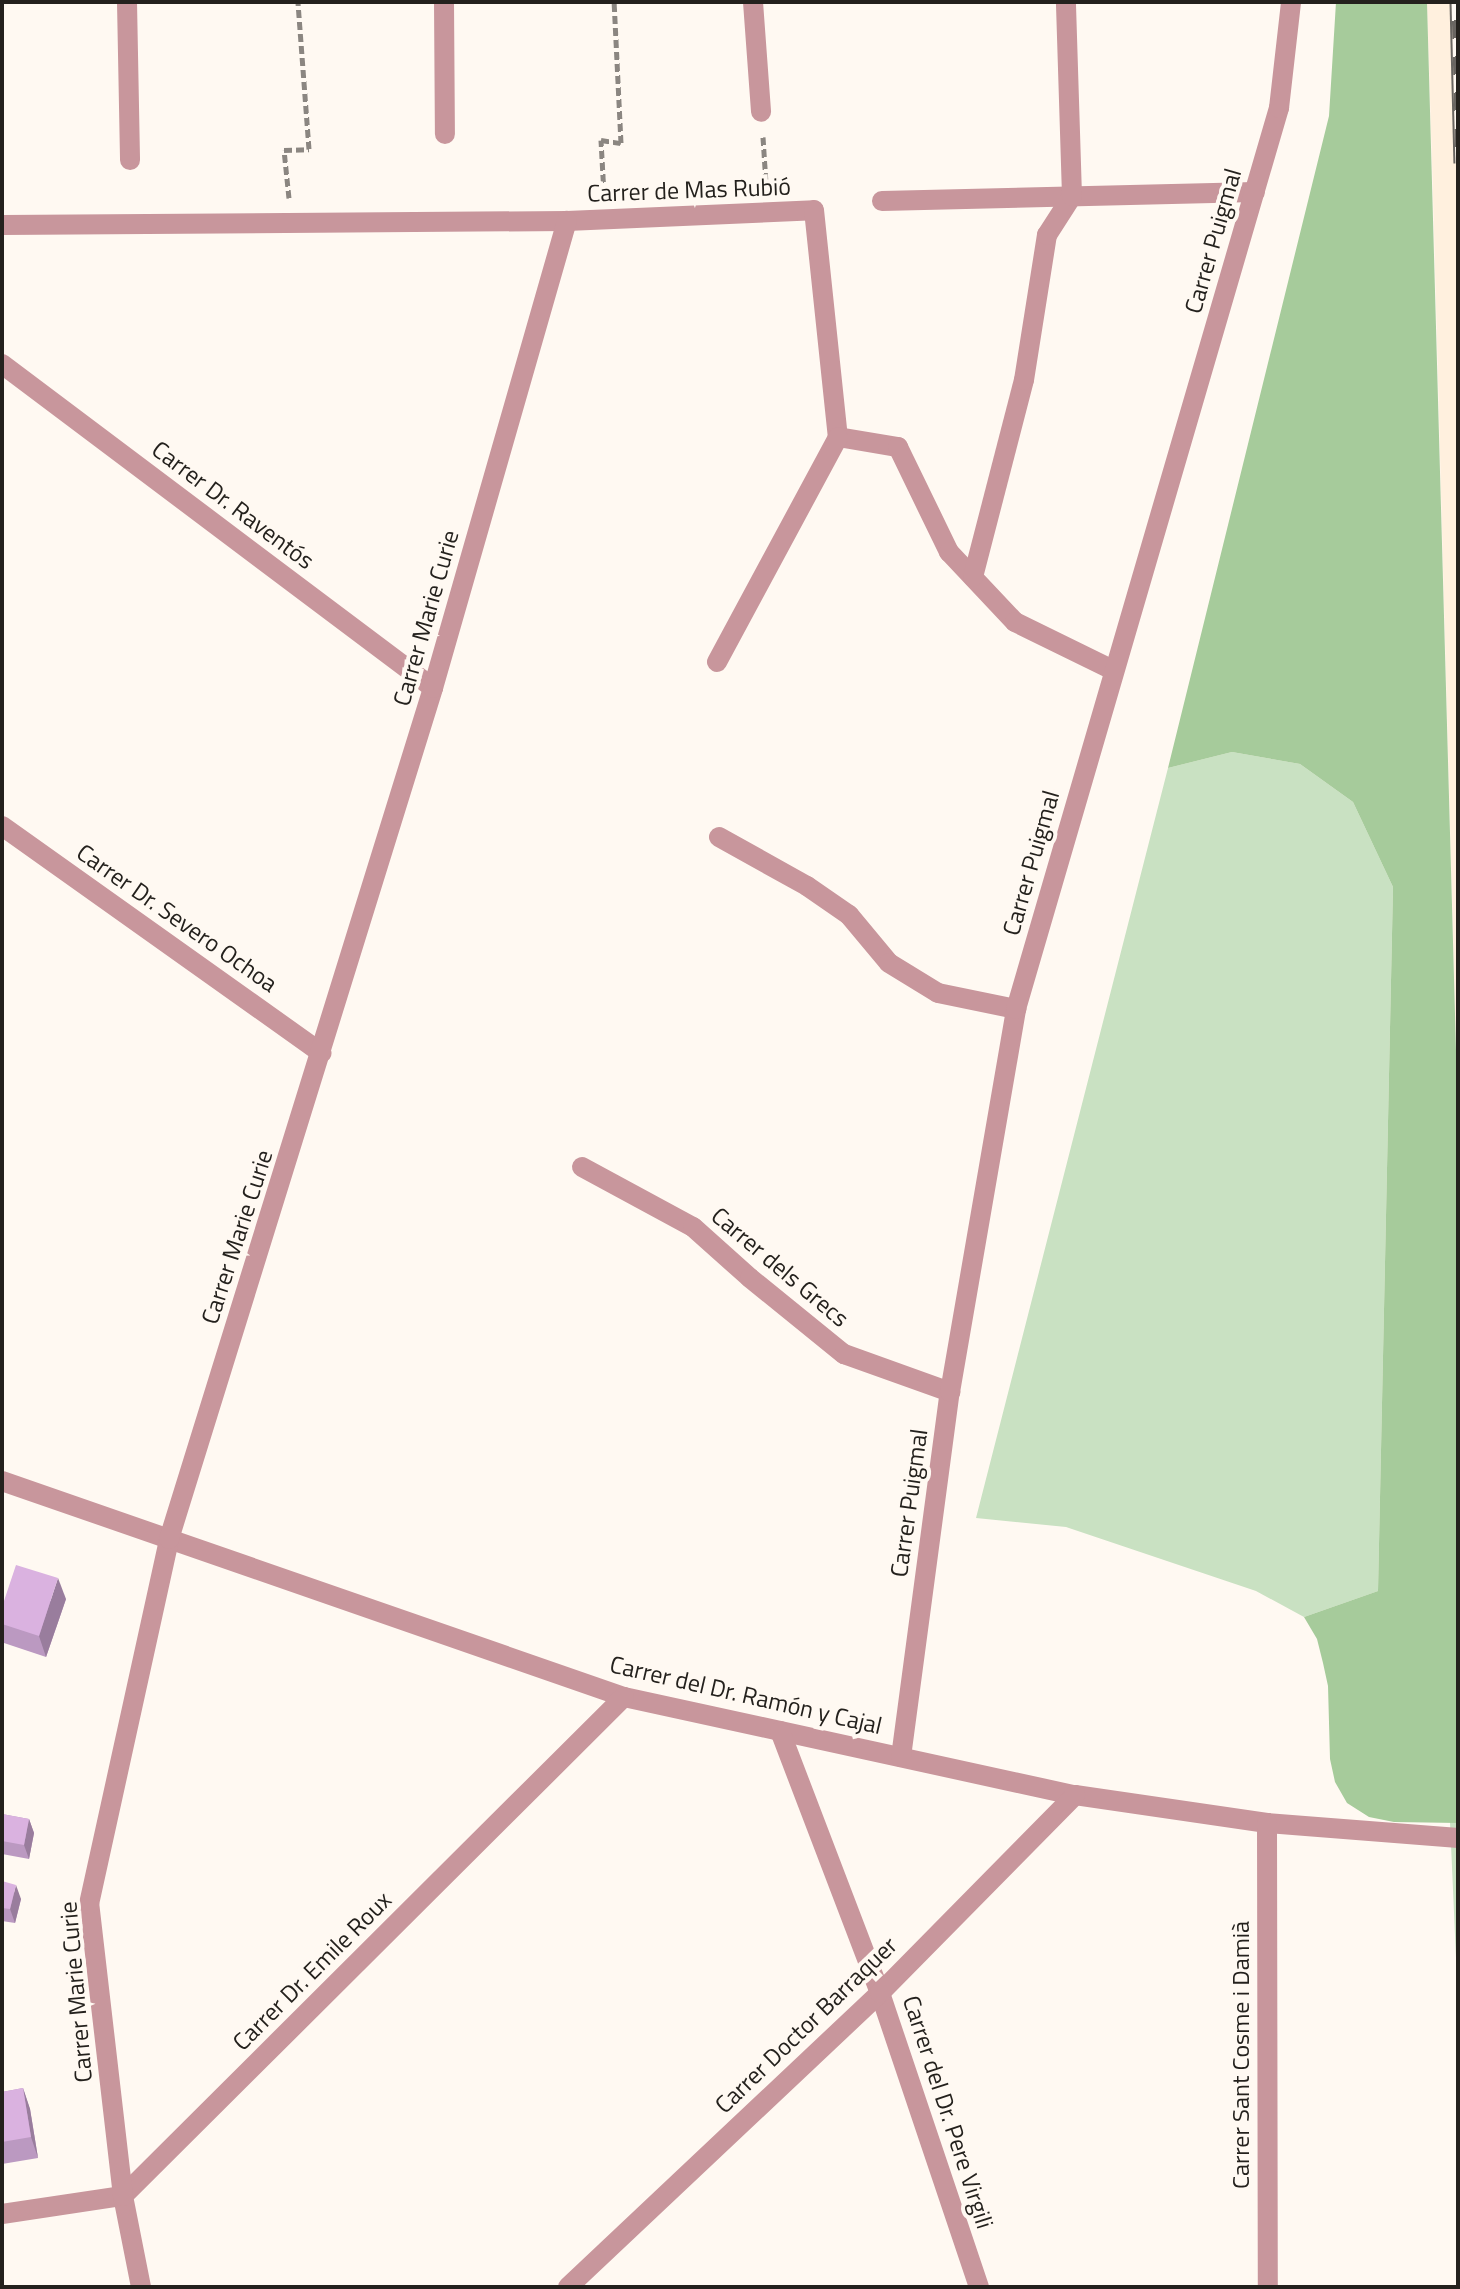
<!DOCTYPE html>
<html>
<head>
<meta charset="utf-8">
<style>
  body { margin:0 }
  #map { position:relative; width:1460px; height:2289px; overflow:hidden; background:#fff9f2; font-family:"Titillium Web",sans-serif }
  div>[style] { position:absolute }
  .built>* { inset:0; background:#fff0de }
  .green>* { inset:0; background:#c9e1c2 }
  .forest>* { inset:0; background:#a6cb9b }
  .path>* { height:5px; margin-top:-2.5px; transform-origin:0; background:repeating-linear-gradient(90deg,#8b8681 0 8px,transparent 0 12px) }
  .minor>* { height:20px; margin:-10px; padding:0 10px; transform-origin:10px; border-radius:10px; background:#c8969c }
  .rail>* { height:9px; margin-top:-4.5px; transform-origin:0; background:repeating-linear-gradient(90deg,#fff9f2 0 18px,#696561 0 36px); box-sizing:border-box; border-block:2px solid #696561 }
  .wall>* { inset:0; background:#bb99c1 }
  .shaded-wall>* { inset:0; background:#997d9d }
  .building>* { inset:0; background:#dab2e0 }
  span { translate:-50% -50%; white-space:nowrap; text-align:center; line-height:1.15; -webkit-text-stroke:8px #fff9f2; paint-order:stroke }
  .street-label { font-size:24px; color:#24211d }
  .frame { position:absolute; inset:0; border:4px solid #24211d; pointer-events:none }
</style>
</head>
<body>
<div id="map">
  <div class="built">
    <i style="clip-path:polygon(1427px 2px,1458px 2px,1458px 1122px,1433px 194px)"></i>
  </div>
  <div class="green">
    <i style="clip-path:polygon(1232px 752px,1300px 764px,1353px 802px,1393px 887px,1378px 1591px,1304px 1617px,1256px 1591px,1066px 1527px,976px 1518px,1168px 768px)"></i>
    <i style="clip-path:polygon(1450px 1822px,1458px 1823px,1458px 2036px,1456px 1958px)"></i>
  </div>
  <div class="forest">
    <i style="clip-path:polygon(1336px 2px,1427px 2px,1458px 1122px,1458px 1823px,1394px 1822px,1369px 1817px,1347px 1803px,1335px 1782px,1330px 1759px,1328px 1686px,1323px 1663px,1317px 1639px,1304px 1617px,1378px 1591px,1393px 887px,1353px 802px,1300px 764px,1232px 752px,1168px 768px,1329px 116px)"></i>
  </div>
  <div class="path">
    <i style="left:763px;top:137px;width:46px;rotate:86.3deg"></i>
    <i style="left:604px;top:194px;width:54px;rotate:-93.2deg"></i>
    <i style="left:601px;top:140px;width:20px;rotate:9deg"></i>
    <i style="left:621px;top:143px;width:141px;rotate:-92.8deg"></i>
    <i style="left:289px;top:198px;width:48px;rotate:-95.9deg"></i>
    <i style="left:284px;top:150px;width:25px;rotate:-2deg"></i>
    <i style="left:309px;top:149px;width:147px;rotate:-94.3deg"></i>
  </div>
  <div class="minor">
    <i style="left:127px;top:2px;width:158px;rotate:88.9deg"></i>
    <i style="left:444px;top:2px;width:132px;rotate:89.6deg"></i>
    <i style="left:753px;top:2px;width:110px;rotate:85.8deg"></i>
    <i style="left:882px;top:201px;width:373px;rotate:-1.4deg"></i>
    <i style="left:2px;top:225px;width:565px;rotate:-0.41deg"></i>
    <i style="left:567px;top:221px;width:247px;rotate:-2.5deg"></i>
    <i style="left:814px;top:210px;width:228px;rotate:84deg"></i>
    <i style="left:838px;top:437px;width:61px;rotate:9.5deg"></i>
    <i style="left:898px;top:447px;width:117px;rotate:64.1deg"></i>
    <i style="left:949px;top:552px;width:96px;rotate:46.7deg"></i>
    <i style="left:1015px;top:622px;width:109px;rotate:26.1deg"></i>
    <i style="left:2px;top:364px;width:539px;rotate:36.93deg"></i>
    <i style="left:973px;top:577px;width:203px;rotate:-75.5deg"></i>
    <i style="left:1024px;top:380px;width:147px;rotate:-81deg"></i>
    <i style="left:1047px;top:235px;width:46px;rotate:-57.3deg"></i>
    <i style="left:1072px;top:196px;width:194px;rotate:-91.8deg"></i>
    <i style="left:717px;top:662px;width:255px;rotate:-61.7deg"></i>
    <i style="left:2px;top:826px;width:392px;rotate:35.4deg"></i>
    <i style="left:719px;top:837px;width:101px;rotate:29.1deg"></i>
    <i style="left:807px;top:886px;width:51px;rotate:34.6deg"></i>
    <i style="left:849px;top:915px;width:62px;rotate:50.2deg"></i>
    <i style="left:889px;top:963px;width:57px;rotate:31.5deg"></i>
    <i style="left:938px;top:993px;width:80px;rotate:11.6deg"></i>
    <i style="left:582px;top:1167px;width:126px;rotate:28.4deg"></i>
    <i style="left:693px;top:1227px;width:76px;rotate:41.8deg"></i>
    <i style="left:750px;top:1278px;width:121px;rotate:39deg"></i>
    <i style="left:844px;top:1354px;width:113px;rotate:19.7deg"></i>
    <i style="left:2px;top:1481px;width:658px;rotate:19.15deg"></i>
    <i style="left:624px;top:1697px;width:462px;rotate:12.3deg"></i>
    <i style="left:1075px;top:1795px;width:194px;rotate:8.3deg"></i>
    <i style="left:1267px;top:1823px;width:192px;rotate:4.5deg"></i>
    <i style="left:780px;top:1731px;width:280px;rotate:69.1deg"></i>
    <i style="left:880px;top:1993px;width:310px;rotate:71.4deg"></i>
    <i style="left:901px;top:1757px;width:368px;rotate:-82.4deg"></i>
    <i style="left:950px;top:1392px;width:389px;rotate:-80.2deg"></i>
    <i style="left:1016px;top:1009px;width:939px;rotate:-73.73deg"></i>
    <i style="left:1279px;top:108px;width:107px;rotate:-83.5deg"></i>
    <i style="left:1267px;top:1823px;width:464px;rotate:89.9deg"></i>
    <i style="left:2px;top:2214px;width:122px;rotate:-8.5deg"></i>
    <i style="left:123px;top:2196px;width:707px;rotate:-44.89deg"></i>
    <i style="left:141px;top:2287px;width:93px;rotate:-101.2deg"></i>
    <i style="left:123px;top:2196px;width:294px;rotate:-96.6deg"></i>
    <i style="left:89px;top:1904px;width:374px;rotate:-77.6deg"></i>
    <i style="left:169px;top:1539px;width:891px;rotate:-72.76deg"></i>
    <i style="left:433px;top:688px;width:486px;rotate:-74deg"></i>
    <i style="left:568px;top:2287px;width:429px;rotate:-43.3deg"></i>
    <i style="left:880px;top:1993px;width:278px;rotate:-45.4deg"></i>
  </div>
  <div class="rail">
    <i style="left:1454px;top:2px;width:161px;rotate:88.6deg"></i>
  </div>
  <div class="wall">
    <i style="clip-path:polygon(66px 1599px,46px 1657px,4px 1643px,2px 1637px,2px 1607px)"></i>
    <i style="clip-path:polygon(2px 1814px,29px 1819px,34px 1833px,29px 1859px,2px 1854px,2px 1856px)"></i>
    <i style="clip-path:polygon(2px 1881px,21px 1899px,15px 1923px,2px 1921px)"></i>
    <i style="clip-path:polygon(23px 2088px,30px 2109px,38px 2158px,2px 2164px,2px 2092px)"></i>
  </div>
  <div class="shaded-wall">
    <i style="clip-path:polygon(58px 1578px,66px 1599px,46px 1657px,39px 1636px)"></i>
    <i style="clip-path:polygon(29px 1819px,34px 1833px,29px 1859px,24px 1845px)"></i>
    <i style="clip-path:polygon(16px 1885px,21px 1899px,15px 1923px,10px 1909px)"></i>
    <i style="clip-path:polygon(23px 2088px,30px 2109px,38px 2158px,31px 2137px)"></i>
  </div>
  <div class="building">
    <i style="clip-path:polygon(16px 1565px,58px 1578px,39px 1636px,2px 1624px,2px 1607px)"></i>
    <i style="clip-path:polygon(2px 1814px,29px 1819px,24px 1845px,2px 1841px)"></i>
    <i style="clip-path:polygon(2px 1881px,16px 1885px,10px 1909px,2px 1908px)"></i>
    <i style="clip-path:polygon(23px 2088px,31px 2137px,2px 2142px,2px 2092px)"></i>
  </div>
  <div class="street-label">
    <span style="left:689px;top:190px;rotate:-2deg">Carrer de Mas Rubió</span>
    <span style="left:1213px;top:241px;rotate:-74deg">Carrer Puigmal</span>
    <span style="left:233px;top:505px;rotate:37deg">Carrer Dr. Raventós</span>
    <span style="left:426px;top:618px;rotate:-74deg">Carrer Marie Curie</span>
    <span style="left:1031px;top:863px;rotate:-74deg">Carrer Puigmal</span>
    <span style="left:177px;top:918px;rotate:35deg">Carrer Dr. Severo Ochoa</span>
    <span style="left:237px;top:1237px;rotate:-72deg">Carrer Marie Curie</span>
    <span style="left:780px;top:1267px;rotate:40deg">Carrer dels Grecs</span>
    <span style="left:909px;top:1503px;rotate:-82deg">Carrer Puigmal</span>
    <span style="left:746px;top:1695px;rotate:13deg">Carrer del Dr. Ramón y Cajal</span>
    <span style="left:312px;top:1971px;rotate:-45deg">Carrer Dr. Emile Roux</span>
    <span style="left:76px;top:1992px;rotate:-95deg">Carrer Marie Curie</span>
    <span style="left:806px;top:2025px;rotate:-44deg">Carrer Doctor Barraquer</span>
    <span style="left:1241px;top:2055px;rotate:-90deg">Carrer Sant Cosme i Damià</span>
    <span style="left:948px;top:2112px;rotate:72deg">Carrer del Dr. Pere Virgili</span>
  </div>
  <div class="frame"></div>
</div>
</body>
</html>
